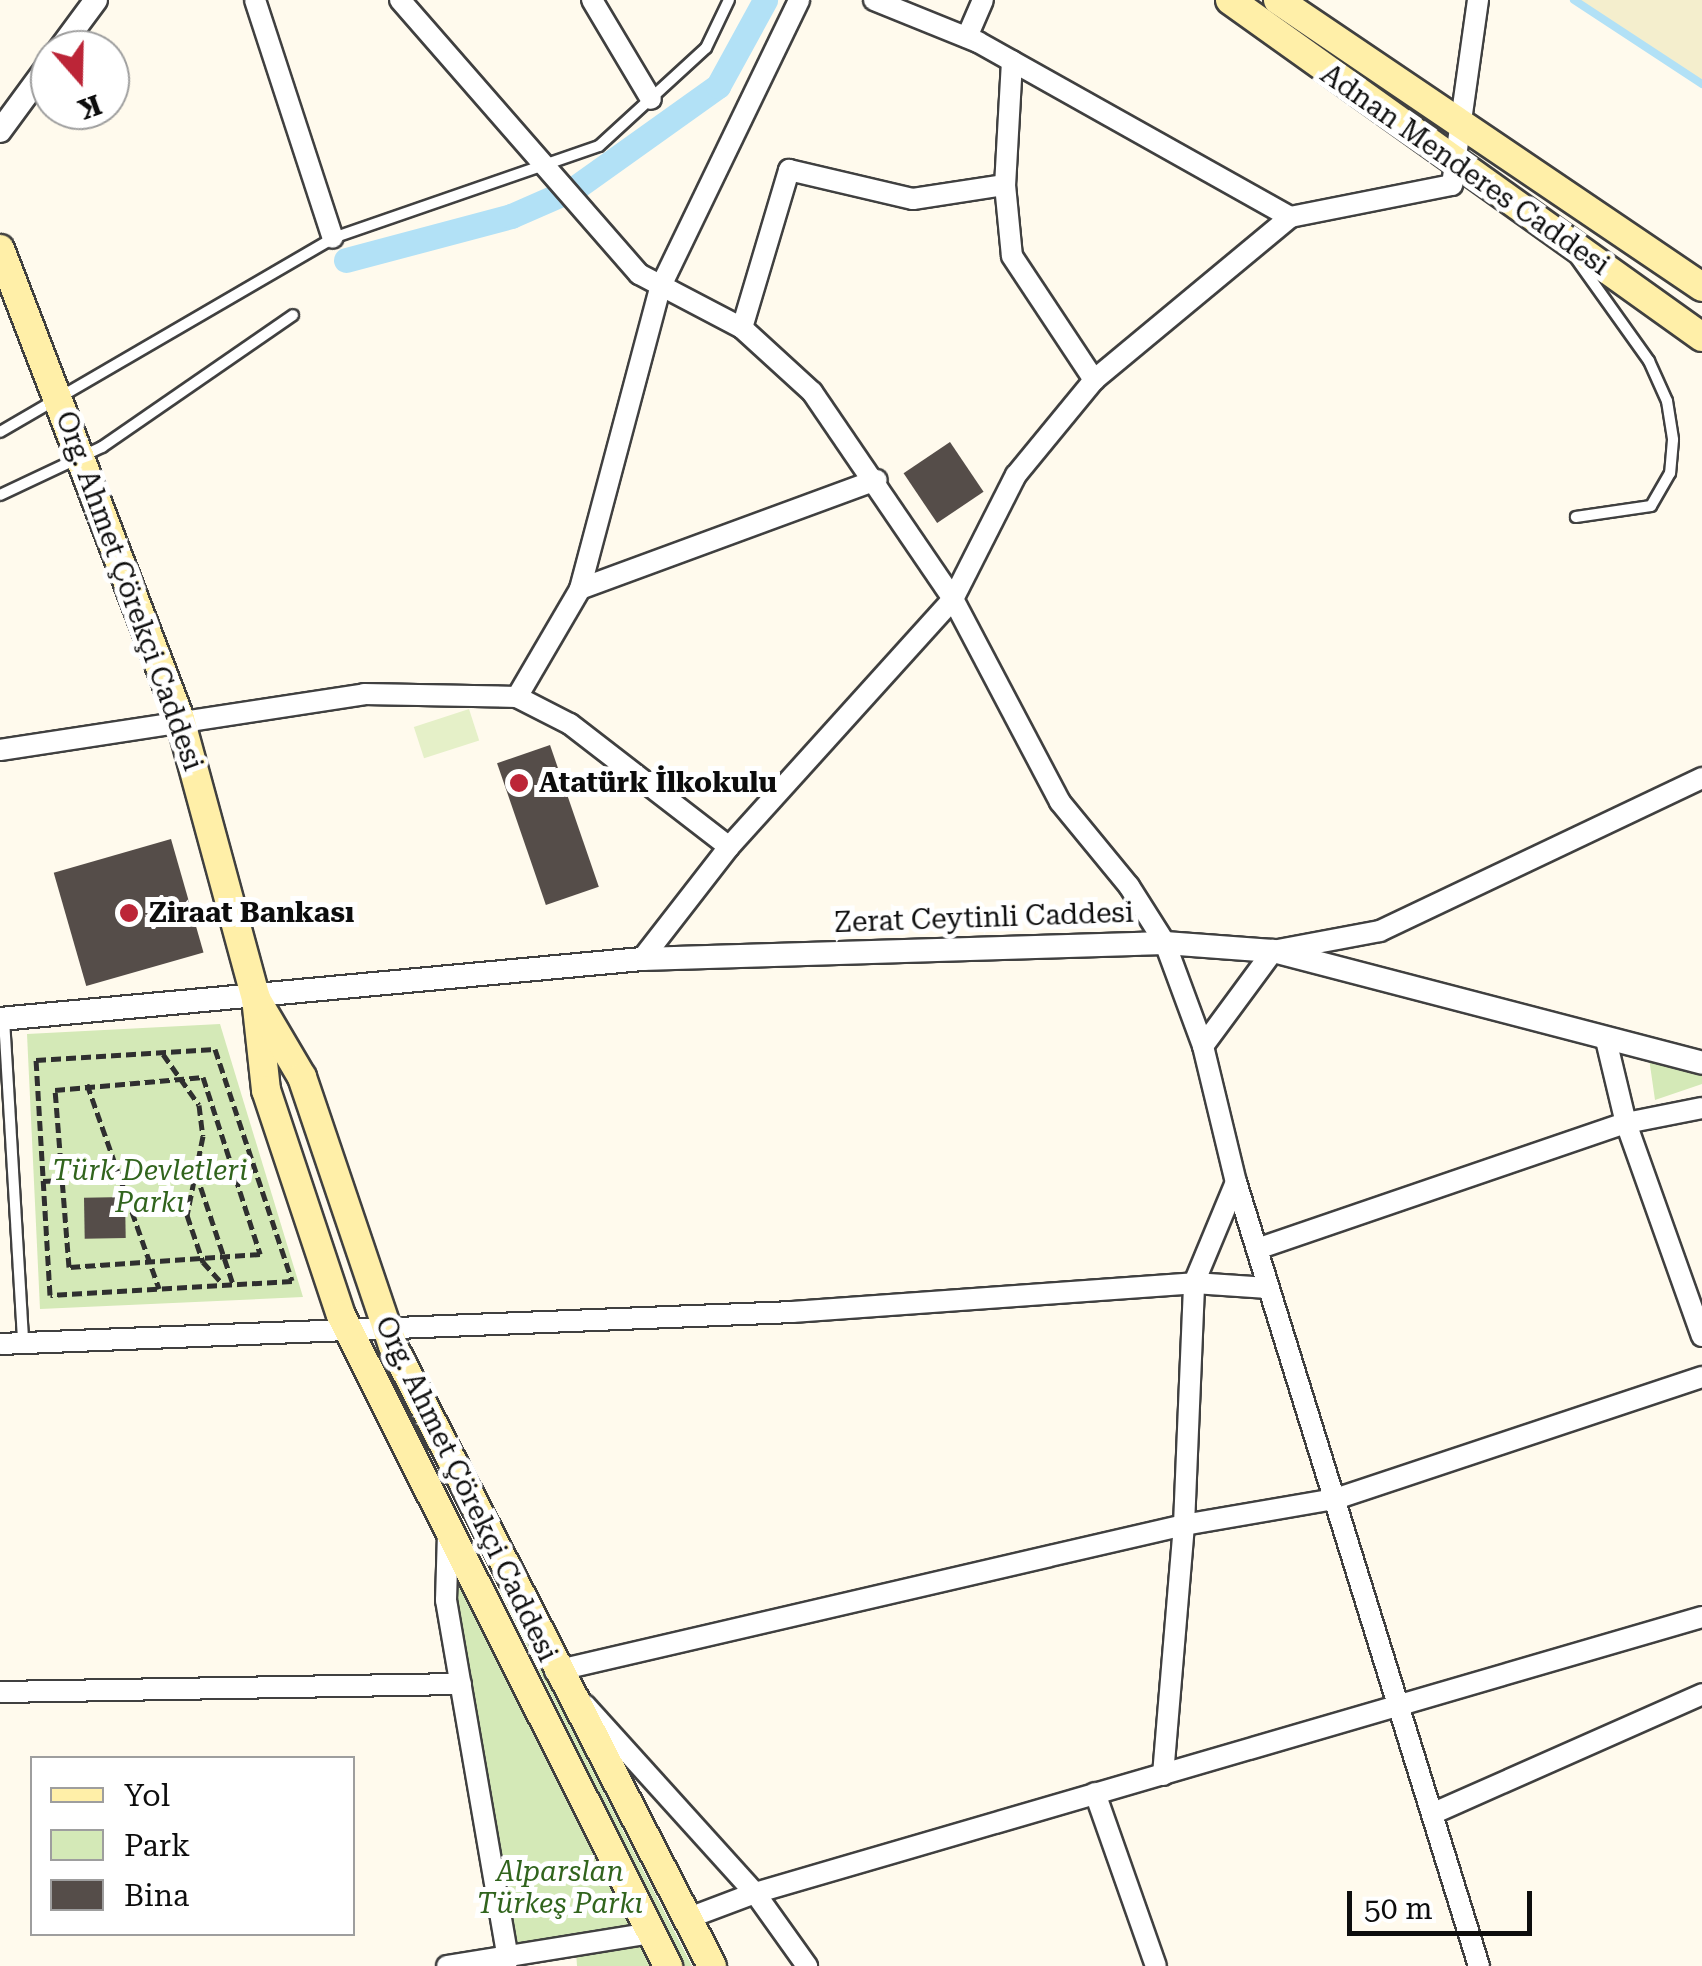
<!DOCTYPE html>
<html>
<head>
<meta charset="utf-8">
<style>
  body { margin:0 }
  #map { position:relative; width:1702px; height:1966px; overflow:hidden; background:#fffaed; font-family:"Roboto Serif",serif }
  div>[style] { position:absolute }
  .farmland>* { inset:0; background:#f4eecd }
  .green>* { inset:0; background:#d4e9b7 }
  .pitch>* { inset:0; background:#e5f0c8; transform-origin:0 0 }
  .stream>* { height:8px; margin:-4px; padding:0 4px; transform-origin:4px; border-radius:4px; background:#b2e1f6 }
  .canal>* { height:25px; margin:-12.5px; padding:0 12.5px; transform-origin:12.5px; border-radius:12.5px; background:#b2e1f6 }
  .building>* { inset:0; background:#554d49; transform-origin:0 0 }
  .path>* { height:5px; margin-top:-2.5px; transform-origin:0; background:repeating-linear-gradient(90deg,#2f2f2f 0 10px,transparent 0 15px) }
  .roads { filter:drop-shadow(2px 0 #404040) drop-shadow(-2px 0 #404040) drop-shadow(0 2px #404040) drop-shadow(0 -2px #404040) }
  .service>* { height:10px; margin:-5px; padding:0 5px; transform-origin:5px; border-radius:5px; background:#fff }
  .minor>* { height:20px; margin:-10px; padding:0 10px; transform-origin:10px; border-radius:10px; background:#fff }
  .tertiary>* { height:22px; margin:-11px; padding:0 11px; transform-origin:11px; border-radius:11px; background:#fff }
  .secondary>* { height:28px; margin:-14px; padding:0 14px; transform-origin:14px; border-radius:14px; background:#ffefa8 }
  .dots>* { width:28px; height:28px; translate:-50% -50%; box-sizing:border-box; border:5px solid #fff; border-radius:50% }
  span { translate:-50% -50%; white-space:nowrap; text-align:center; line-height:1.15; -webkit-text-stroke:10px #fff; paint-order:stroke }
  .street-label { font-size:28px; color:#0d0d0d }
  .poi-label { font-size:28px; color:#0d0d0d; font-weight:700 }
  .left { translate:0 -50%; text-align:left }
  .park-label { font-size:28px; color:#31641d; font-style:italic }
  .legend { position:absolute; left:30px; top:1756px; width:325px; height:180px; box-sizing:border-box; background:#fff; border:2px solid #9e9e9e; margin:0; padding:12px 18px; list-style:none; font-size:30px; color:#0d0d0d }
  .legend li { display:flex; align-items:center; gap:20px; height:50px }
  .legend b { width:50px; border:2px solid #9e9e9e }
  .north { position:absolute; left:30px; top:30px; width:100px; height:100px; box-sizing:border-box; background:#fff; border:2px solid #9e9e9e; border-radius:50%; rotate:160deg; font-size:28px; font-weight:700; line-height:40px; text-align:center; color:#0d0d0d }
  .north::after { content:''; display:block; margin:auto; width:35px; height:45px; background:#bc2537; clip-path:polygon(50% 0,100% 100%,50% 72%,0 100%) }
  .scale { position:absolute; left:1347px; top:1891px; width:185px; height:45px; box-sizing:border-box; border:5px solid #0d0d0d; border-top:0; padding-left:12px; font-size:30px; line-height:35px; white-space:nowrap; color:#0d0d0d; -webkit-text-stroke:8px #fff; paint-order:stroke }
</style>
</head>
<body>
<div id="map">
  <div class="farmland">
    <i style="clip-path:polygon(1702px 0,1702px 84px,1578px 2px,1578px 0)"></i>
  </div>
  <div class="green">
    <i style="clip-path:polygon(220px 1024px,303px 1297px,40px 1309px,27px 1034px)"></i>
    <i style="clip-path:polygon(1649px 1058px,1702px 1070px,1702px 1084px,1655px 1100px)"></i>
    <i style="clip-path:polygon(468px 1526px,692px 1966px,684px 1966px)"></i>
    <i style="clip-path:polygon(448px 1533px,668px 1966px,577px 1966px,576px 1951px,508px 1960px,446px 1600px)"></i>
  </div>
  <div class="pitch">
    <i style="left:469px;top:709px;width:33px;height:58px;rotate:72deg"></i>
  </div>
  <div class="stream">
    <i style="left:1574px;top:0;width:153px;rotate:33.3deg"></i>
  </div>
  <div class="canal">
    <i style="left:346px;top:260px;width:171px;rotate:-14.9deg"></i>
    <i style="left:511px;top:216px;width:70px;rotate:-23.6deg"></i>
    <i style="left:575px;top:188px;width:176px;rotate:-35.5deg"></i>
    <i style="left:718px;top:86px;width:98px;rotate:-61.3deg"></i>
  </div>
  <div class="building">
    <i style="left:950px;top:442px;width:60px;height:56px;rotate:56deg"></i>
    <i style="left:550px;top:745px;width:150px;height:56px;rotate:71deg"></i>
    <i style="left:171px;top:839px;width:118px;height:122px;rotate:74deg"></i>
    <i style="left:125px;top:1197px;width:41px;height:41px;rotate:89deg"></i>
  </div>
  <div class="path">
    <i style="left:215px;top:1049px;width:244px;rotate:71.6deg"></i>
    <i style="left:292px;top:1281px;width:242px;rotate:176.7deg"></i>
    <i style="left:50px;top:1295px;width:235px;rotate:-93.4deg"></i>
    <i style="left:36px;top:1060px;width:179px;rotate:-3.5deg"></i>
    <i style="left:163px;top:1054px;width:62px;rotate:54.8deg"></i>
    <i style="left:199px;top:1105px;width:31px;rotate:83deg"></i>
    <i style="left:203px;top:1136px;width:81px;rotate:101.4deg"></i>
    <i style="left:187px;top:1215px;width:50px;rotate:71.2deg"></i>
    <i style="left:203px;top:1262px;width:28px;rotate:48deg"></i>
    <i style="left:203px;top:1077px;width:186px;rotate:72.1deg"></i>
    <i style="left:260px;top:1254px;width:191px;rotate:176.1deg"></i>
    <i style="left:69px;top:1267px;width:178px;rotate:-94.5deg"></i>
    <i style="left:55px;top:1090px;width:149px;rotate:-5deg"></i>
    <i style="left:87px;top:1084px;width:217px;rotate:70.6deg"></i>
    <i style="left:196px;top:1173px;width:117px;rotate:71.6deg"></i>
    <i style="left:43px;top:1181px;width:212px;rotate:-3deg"></i>
  </div>
  <div class="roads">
    <div class="service">
      <i style="left:1572px;top:253px;width:133px;rotate:54.5deg"></i>
      <i style="left:1649px;top:361px;width:44px;rotate:65.8deg"></i>
      <i style="left:1667px;top:401px;width:39px;rotate:81deg"></i>
      <i style="left:1673px;top:440px;width:33px;rotate:95deg"></i>
      <i style="left:1670px;top:473px;width:38px;rotate:120deg"></i>
      <i style="left:1651px;top:506px;width:76px;rotate:171.7deg"></i>
      <i style="left:0;top:432px;width:385px;rotate:-30.2deg"></i>
      <i style="left:333px;top:238px;width:281px;rotate:-19.1deg"></i>
      <i style="left:599px;top:146px;width:145px;rotate:-42.5deg"></i>
      <i style="left:706px;top:48px;width:53px;rotate:-64.4deg"></i>
      <i style="left:0;top:495px;width:113px;rotate:-25.2deg"></i>
      <i style="left:102px;top:447px;width:232px;rotate:-34.6deg"></i>
      <i style="left:4px;top:1019px;width:325px;rotate:86.6deg"></i>
    </div>
    <div class="minor">
      <i style="left:255px;top:0;width:250px;rotate:71.9deg"></i>
      <i style="left:400px;top:0;width:364px;rotate:48.9deg"></i>
      <i style="left:639px;top:274px;width:116px;rotate:27.7deg"></i>
      <i style="left:742px;top:328px;width:95px;rotate:42.4deg"></i>
      <i style="left:812px;top:392px;width:250px;rotate:55.7deg"></i>
      <i style="left:953px;top:599px;width:229px;rotate:62.2deg"></i>
      <i style="left:1060px;top:802px;width:109px;rotate:50.6deg"></i>
      <i style="left:1129px;top:886px;width:67px;rotate:57.7deg"></i>
      <i style="left:1165px;top:943px;width:110px;rotate:69.7deg"></i>
      <i style="left:1203px;top:1046px;width:140px;rotate:76.4deg"></i>
      <i style="left:1236px;top:1182px;width:821px;rotate:72.78deg"></i>
      <i style="left:592px;top:0;width:115px;rotate:59.2deg"></i>
      <i style="left:874px;top:0;width:112px;rotate:22deg"></i>
      <i style="left:978px;top:42px;width:358px;rotate:29.3deg"></i>
      <i style="left:967px;top:37px;width:40px;rotate:-66.6deg"></i>
      <i style="left:1012px;top:61px;width:124px;rotate:93.2deg"></i>
      <i style="left:1005px;top:185px;width:71px;rotate:84.4deg"></i>
      <i style="left:1012px;top:256px;width:149px;rotate:56.5deg"></i>
      <i style="left:742px;top:328px;width:165px;rotate:-73.4deg"></i>
      <i style="left:789px;top:170px;width:127px;rotate:13.2deg"></i>
      <i style="left:913px;top:199px;width:93px;rotate:-8.7deg"></i>
      <i style="left:580px;top:589px;width:316px;rotate:-20.2deg"></i>
      <i style="left:517px;top:697px;width:125px;rotate:-59.7deg"></i>
      <i style="left:580px;top:589px;width:311px;rotate:-75.1deg"></i>
      <i style="left:660px;top:288px;width:320px;rotate:-64.2deg"></i>
      <i style="left:0;top:750px;width:368px;rotate:-8.7deg"></i>
      <i style="left:364px;top:694px;width:153px;rotate:1.1deg"></i>
      <i style="left:517px;top:697px;width:59px;rotate:27deg"></i>
      <i style="left:570px;top:724px;width:201px;rotate:37.7deg"></i>
      <i style="left:642px;top:959px;width:142px;rotate:-52.2deg"></i>
      <i style="left:729px;top:847px;width:334px;rotate:-47.9deg"></i>
      <i style="left:953px;top:599px;width:139px;rotate:-63.1deg"></i>
      <i style="left:1016px;top:475px;width:123px;rotate:-50.6deg"></i>
      <i style="left:1094px;top:380px;width:255px;rotate:-39.7deg"></i>
      <i style="left:1290px;top:217px;width:165px;rotate:-11.2deg"></i>
      <i style="left:1452px;top:185px;width:187px;rotate:-82deg"></i>
      <i style="left:1606px;top:1040px;width:85px;rotate:76.5deg"></i>
      <i style="left:1626px;top:1123px;width:226px;rotate:70.4deg"></i>
      <i style="left:1203px;top:1046px;width:118px;rotate:-53.6deg"></i>
      <i style="left:1273px;top:951px;width:109px;rotate:-10.6deg"></i>
      <i style="left:1380px;top:931px;width:357px;rotate:-25.4deg"></i>
      <i style="left:1257px;top:1249px;width:390px;rotate:-18.9deg"></i>
      <i style="left:1626px;top:1123px;width:77px;rotate:-11.2deg"></i>
      <i style="left:0;top:1344px;width:793px;rotate:-2.31deg"></i>
      <i style="left:792px;top:1312px;width:403px;rotate:-4.1deg"></i>
      <i style="left:1194px;top:1283px;width:74px;rotate:3.9deg"></i>
      <i style="left:448px;top:1533px;width:67px;rotate:91.7deg"></i>
      <i style="left:446px;top:1600px;width:365px;rotate:80.2deg"></i>
      <i style="left:559px;top:1676px;width:6px;rotate:-129deg"></i>
      <i style="left:555px;top:1671px;width:646px;rotate:-13.07deg"></i>
      <i style="left:1184px;top:1525px;width:153px;rotate:-9.8deg"></i>
      <i style="left:1335px;top:1499px;width:387px;rotate:-18.4deg"></i>
      <i style="left:0;top:1692px;width:461px;rotate:-1deg"></i>
      <i style="left:585px;top:1705px;width:253px;rotate:47.9deg"></i>
      <i style="left:755px;top:1893px;width:90px;rotate:54.5deg"></i>
      <i style="left:1163px;top:1775px;width:251px;rotate:-85.2deg"></i>
      <i style="left:1184px;top:1525px;width:242px;rotate:-87.6deg"></i>
      <i style="left:1194px;top:1283px;width:109px;rotate:-67.4deg"></i>
      <i style="left:1095px;top:1793px;width:183px;rotate:70.6deg"></i>
      <i style="left:1434px;top:1813px;width:293px;rotate:-23.9deg"></i>
      <i style="left:686px;top:1919px;width:74px;rotate:-20.6deg"></i>
      <i style="left:755px;top:1893px;width:986px;rotate:-16.25deg"></i>
      <i style="left:447px;top:1966px;width:207px;rotate:-9.2deg"></i>
    </div>
    <div class="tertiary">
      <i style="left:59px;top:50px;width:62px;rotate:-53.5deg"></i>
      <i style="left:0;top:131px;width:84px;rotate:-53.7deg"></i>
      <i style="left:0;top:1019px;width:645px;rotate:-5.34deg"></i>
      <i style="left:642px;top:959px;width:523px;rotate:-1.75deg"></i>
      <i style="left:1165px;top:943px;width:108px;rotate:4.2deg"></i>
      <i style="left:1273px;top:951px;width:443px;rotate:14.6deg"></i>
    </div>
    <div class="secondary">
      <i style="left:1230px;top:0;width:580px;rotate:35.53deg"></i>
      <i style="left:1278px;top:0;width:512px;rotate:34.09deg"></i>
      <i style="left:0;top:249px;width:503px;rotate:69.04deg"></i>
      <i style="left:180px;top:719px;width:289px;rotate:74.8deg"></i>
      <i style="left:256px;top:998px;width:93px;rotate:83.8deg"></i>
      <i style="left:266px;top:1090px;width:237px;rotate:71.6deg"></i>
      <i style="left:341px;top:1315px;width:729px;rotate:63.33deg"></i>
      <i style="left:256px;top:999px;width:91px;rotate:59.5deg"></i>
      <i style="left:302px;top:1077px;width:284px;rotate:71.3deg"></i>
      <i style="left:393px;top:1346px;width:697px;rotate:62.77deg"></i>
    </div>
  </div>
  <div class="dots">
    <i style="left:519px;top:783px;background:#bc2537"></i>
    <i style="left:129px;top:913px;background:#bc2537"></i>
  </div>
  <div class="street-label">
    <span style="left:1465px;top:170px;rotate:35deg">Adnan Menderes Caddesi</span>
    <span style="left:129px;top:591px;rotate:70deg">Org. Ahmet Çörekçi Caddesi</span>
    <span style="left:984px;top:918px;rotate:-2deg">Zerat Ceytinli Caddesi</span>
    <span style="left:466px;top:1489px;rotate:64deg">Org. Ahmet Çörekçi Caddesi</span>
  </div>
  <div class="poi-label">
    <span class="left" style="left:539px;top:783px">Atatürk İlkokulu</span>
    <span class="left" style="left:149px;top:913px">Ziraat Bankası</span>
  </div>
  <div class="park-label">
    <span style="left:150px;top:1187px">Türk Devletleri<br>Parkı</span>
    <span style="left:560px;top:1888px">Alparslan<br>Türkeş Parkı</span>
  </div>
  <ul class="legend">
  <li><b style="height:12px;background:#ffefa8"></b>Yol</li>
  <li><b style="height:28px;background:#d4e9b7"></b>Park</li>
  <li><b style="height:28px;background:#554d49"></b>Bina</li>
  </ul>
  <div class="north">K</div>
  <div class="scale">50 m</div>
</div>
</body>
</html>
